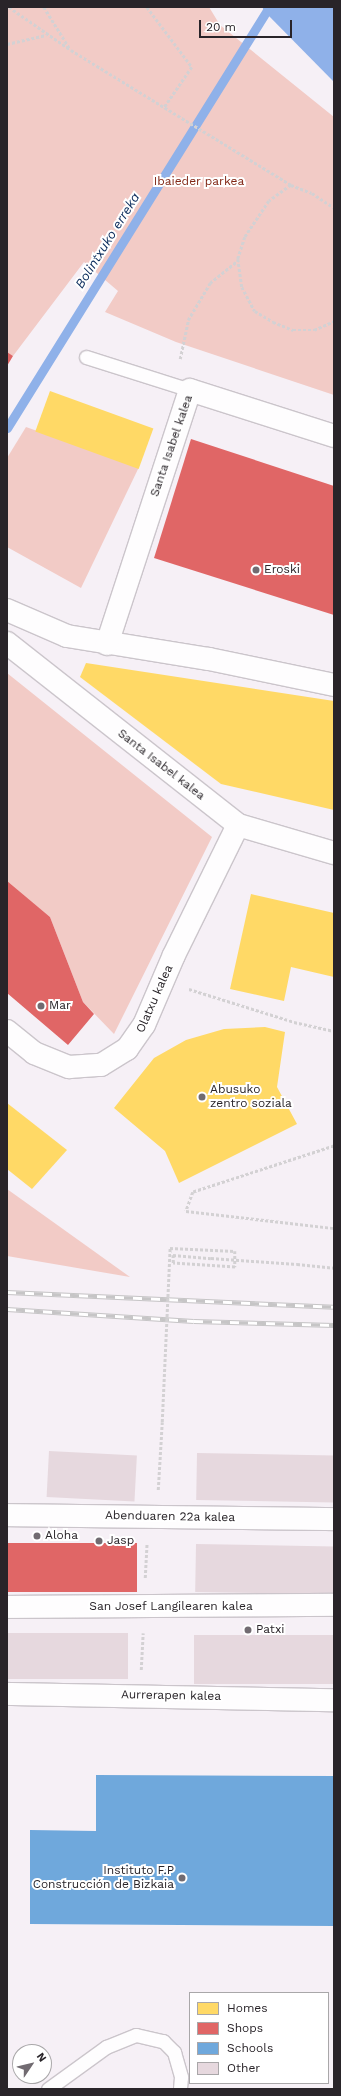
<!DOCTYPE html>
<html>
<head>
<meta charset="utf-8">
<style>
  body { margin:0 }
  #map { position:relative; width:341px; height:2096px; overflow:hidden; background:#f6f0f6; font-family:"Work Sans",sans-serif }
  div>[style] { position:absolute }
  .green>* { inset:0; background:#f2cbc6 }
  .water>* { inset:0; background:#8fb1e9 }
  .homes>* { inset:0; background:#ffd966; transform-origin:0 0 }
  .shops>* { inset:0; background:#e06666; transform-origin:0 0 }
  .schools>* { inset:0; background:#6fa8dc }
  .stream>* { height:9px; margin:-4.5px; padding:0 4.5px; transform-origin:4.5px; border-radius:4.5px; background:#8fb1e9 }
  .building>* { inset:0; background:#e6d8de; transform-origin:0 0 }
  .path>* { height:2.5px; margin-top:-1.25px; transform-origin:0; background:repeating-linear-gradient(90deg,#d3d1d3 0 3px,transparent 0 5px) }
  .roads { filter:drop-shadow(1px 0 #cbc5cb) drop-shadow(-1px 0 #cbc5cb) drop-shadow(0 1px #cbc5cb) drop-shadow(0 -1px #cbc5cb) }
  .service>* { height:13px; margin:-6.5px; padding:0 6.5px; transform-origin:6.5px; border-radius:6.5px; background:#fefdfe }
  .minor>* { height:22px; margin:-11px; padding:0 11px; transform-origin:11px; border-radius:11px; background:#fefdfe }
  .rail>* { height:4.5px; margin-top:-2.25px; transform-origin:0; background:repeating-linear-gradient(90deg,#fff 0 9px,#c6c5c6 0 18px); box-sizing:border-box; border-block:1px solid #c6c5c6 }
  .path-bridge>* { height:2.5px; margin-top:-1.25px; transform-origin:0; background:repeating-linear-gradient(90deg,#d3d1d3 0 3px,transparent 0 5px) }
  .dots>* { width:11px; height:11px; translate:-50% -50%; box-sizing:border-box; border:2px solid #fff; border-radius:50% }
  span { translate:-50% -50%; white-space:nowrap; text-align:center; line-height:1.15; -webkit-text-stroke:4px #fff; paint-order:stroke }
  .park-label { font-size:12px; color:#822816 }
  .street-label { font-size:12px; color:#292429 }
  .poi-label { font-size:12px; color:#292429 }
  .left { translate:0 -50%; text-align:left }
  .right { translate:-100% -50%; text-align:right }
  .water-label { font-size:13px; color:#08295a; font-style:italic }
  .frame { position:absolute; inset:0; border:8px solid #292429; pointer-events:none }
  .legend { position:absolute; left:189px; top:1992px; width:140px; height:92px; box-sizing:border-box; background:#fff; border:1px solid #a9a7a9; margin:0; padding:5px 7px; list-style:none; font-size:12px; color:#292429 }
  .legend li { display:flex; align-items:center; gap:8px; height:20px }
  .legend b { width:20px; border:1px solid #a9a7a9 }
  .north { position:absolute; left:12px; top:2044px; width:40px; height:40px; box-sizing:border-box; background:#fff; border:1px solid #a9a7a9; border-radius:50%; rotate:55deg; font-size:11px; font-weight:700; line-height:16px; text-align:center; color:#292429 }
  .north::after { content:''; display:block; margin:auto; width:14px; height:18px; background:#716b71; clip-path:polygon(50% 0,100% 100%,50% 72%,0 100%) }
  .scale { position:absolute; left:199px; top:20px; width:93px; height:18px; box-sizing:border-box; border:2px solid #292429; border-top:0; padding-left:5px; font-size:12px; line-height:14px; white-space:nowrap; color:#292429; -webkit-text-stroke:3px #fff; paint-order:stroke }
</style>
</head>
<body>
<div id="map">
  <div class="green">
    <i style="clip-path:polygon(7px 7px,209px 7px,220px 25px,334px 117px,334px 395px,176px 342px,105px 312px,118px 291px,84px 262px,13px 356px,7px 352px)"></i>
    <i style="clip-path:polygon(26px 427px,139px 467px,81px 588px,7px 547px,7px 458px)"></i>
    <i style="clip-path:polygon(7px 673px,212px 837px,114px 1034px,83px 1002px,50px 917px,7px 882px)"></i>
    <i style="clip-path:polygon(7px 1189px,21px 1199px,130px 1277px,7px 1256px)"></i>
  </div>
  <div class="water">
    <i style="clip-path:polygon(262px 7px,334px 7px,334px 82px,266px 13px)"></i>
  </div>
  <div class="homes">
    <i style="left:50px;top:391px;width:110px;height:43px;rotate:20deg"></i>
    <i style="clip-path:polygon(86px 663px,334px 701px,334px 810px,221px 784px,80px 677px)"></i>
    <i style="clip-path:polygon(251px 894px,334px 913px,334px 977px,291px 967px,284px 1001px,230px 989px)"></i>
    <i style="clip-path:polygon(265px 1027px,285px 1032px,277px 1087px,297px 1124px,179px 1183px,165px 1151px,114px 1108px,154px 1058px,186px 1040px,224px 1029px)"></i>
    <i style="clip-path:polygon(7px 1103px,67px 1150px,32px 1189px,7px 1169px)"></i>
  </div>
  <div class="shops">
    <i style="clip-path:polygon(7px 352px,13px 356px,7px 366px)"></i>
    <i style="clip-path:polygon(191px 439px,334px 486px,334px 615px,154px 558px)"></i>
    <i style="clip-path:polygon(7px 881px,50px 917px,83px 1002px,94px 1014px,68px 1045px,7px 993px)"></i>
    <i style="left:7px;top:1543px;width:130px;height:49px"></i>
  </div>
  <div class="schools">
    <i style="clip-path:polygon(96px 1775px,334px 1776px,334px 1926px,30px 1924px,30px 1830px,96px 1831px)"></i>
  </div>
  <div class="stream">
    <i style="left:7px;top:428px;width:496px;rotate:-58.1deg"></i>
  </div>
  <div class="building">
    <i style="left:49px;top:1451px;width:88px;height:46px;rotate:3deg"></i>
    <i style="left:197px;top:1453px;width:137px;height:47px;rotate:1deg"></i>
    <i style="left:196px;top:1544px;width:138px;height:48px;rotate:1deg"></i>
    <i style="left:7px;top:1633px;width:121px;height:46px"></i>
    <i style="left:194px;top:1635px;width:140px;height:49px"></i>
  </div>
  <div class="path">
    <i style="left:9px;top:7px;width:75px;rotate:34.7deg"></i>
    <i style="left:71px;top:50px;width:258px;rotate:31.5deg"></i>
    <i style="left:291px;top:185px;width:22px;rotate:21deg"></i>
    <i style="left:312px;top:193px;width:27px;rotate:34deg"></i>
    <i style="left:44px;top:7px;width:49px;rotate:58.2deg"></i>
    <i style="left:147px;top:7px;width:75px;rotate:53.1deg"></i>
    <i style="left:192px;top:67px;width:50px;rotate:124.3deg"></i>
    <i style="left:7px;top:44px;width:40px;rotate:-13deg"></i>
    <i style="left:291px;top:185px;width:27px;rotate:144deg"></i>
    <i style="left:269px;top:201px;width:43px;rotate:123.7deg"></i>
    <i style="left:245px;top:237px;width:23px;rotate:108deg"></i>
    <i style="left:238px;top:259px;width:28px;rotate:82deg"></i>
    <i style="left:242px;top:287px;width:27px;rotate:62deg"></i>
    <i style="left:255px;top:311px;width:21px;rotate:31deg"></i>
    <i style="left:273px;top:322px;width:22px;rotate:22deg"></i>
    <i style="left:293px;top:330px;width:21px"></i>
    <i style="left:314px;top:330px;width:22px;rotate:-24deg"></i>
    <i style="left:180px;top:359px;width:40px;rotate:-78deg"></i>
    <i style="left:188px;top:320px;width:43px;rotate:-59.3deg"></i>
    <i style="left:210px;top:283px;width:36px;rotate:-39deg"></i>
    <i style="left:189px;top:989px;width:110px;rotate:17.4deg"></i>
    <i style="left:294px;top:1022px;width:41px;rotate:12.7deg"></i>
    <i style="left:334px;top:1146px;width:148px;rotate:161.9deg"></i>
    <i style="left:193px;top:1192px;width:20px;rotate:110deg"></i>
    <i style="left:186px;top:1211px;width:149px;rotate:6.6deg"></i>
    <i style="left:170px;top:1248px;width:65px;rotate:2.6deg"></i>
    <i style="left:235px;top:1251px;width:16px;rotate:90deg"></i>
    <i style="left:235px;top:1267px;width:62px;rotate:-176.3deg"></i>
    <i style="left:173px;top:1263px;width:8px;rotate:-90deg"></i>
    <i style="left:173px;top:1255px;width:38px;rotate:5deg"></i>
    <i style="left:211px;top:1258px;width:86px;rotate:4deg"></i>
    <i style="left:297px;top:1264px;width:37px;rotate:6deg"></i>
    <i style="left:158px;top:1490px;width:68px;rotate:-86.6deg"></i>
    <i style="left:145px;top:1578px;width:35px;rotate:-87deg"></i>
    <i style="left:141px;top:1670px;width:37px;rotate:-87deg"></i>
  </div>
  <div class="roads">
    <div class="service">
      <i style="left:86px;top:357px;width:109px;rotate:17.6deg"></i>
      <i style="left:48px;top:2089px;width:72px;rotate:-35.9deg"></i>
      <i style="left:106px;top:2047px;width:32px;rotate:-22deg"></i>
      <i style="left:136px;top:2035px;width:28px;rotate:13deg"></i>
      <i style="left:163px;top:2041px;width:16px;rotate:45deg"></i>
      <i style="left:174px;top:2052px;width:26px;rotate:74deg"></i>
      <i style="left:181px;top:2077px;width:12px;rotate:95deg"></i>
    </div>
    <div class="minor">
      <i style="left:7px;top:610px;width:65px;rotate:23.4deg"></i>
      <i style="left:67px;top:636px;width:144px;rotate:9.2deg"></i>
      <i style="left:209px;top:659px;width:128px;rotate:11.7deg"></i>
      <i style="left:7px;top:643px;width:294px;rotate:38.2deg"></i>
      <i style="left:238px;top:825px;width:100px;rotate:16.3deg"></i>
      <i style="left:107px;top:644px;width:267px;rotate:-71.9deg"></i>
      <i style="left:190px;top:390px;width:151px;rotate:17.7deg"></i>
      <i style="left:7px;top:1031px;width:35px;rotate:39deg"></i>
      <i style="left:34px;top:1053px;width:38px;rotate:22deg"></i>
      <i style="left:69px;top:1067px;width:32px;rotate:-4deg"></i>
      <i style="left:101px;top:1065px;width:31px;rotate:-32deg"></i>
      <i style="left:127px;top:1049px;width:29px;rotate:-55deg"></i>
      <i style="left:144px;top:1025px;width:76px;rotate:-66.8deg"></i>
      <i style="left:174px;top:955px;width:145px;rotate:-63.8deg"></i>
      <i style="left:7px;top:1515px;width:327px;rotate:0.7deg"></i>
      <i style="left:7px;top:1607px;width:327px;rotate:-0.4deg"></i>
      <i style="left:7px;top:1694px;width:327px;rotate:1.1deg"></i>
    </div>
  </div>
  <div class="rail">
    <i style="left:7px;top:1292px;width:327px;rotate:2.6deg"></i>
    <i style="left:7px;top:1309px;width:187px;rotate:3.7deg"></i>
    <i style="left:194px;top:1321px;width:140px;rotate:1.6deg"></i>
  </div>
  <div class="path-bridge">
    <i style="left:162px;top:1422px;width:174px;rotate:-87.4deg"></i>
  </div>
  <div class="dots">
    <i style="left:256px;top:570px;background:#716b71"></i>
    <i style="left:41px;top:1006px;background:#716b71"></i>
    <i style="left:202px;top:1097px;background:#716b71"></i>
    <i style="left:37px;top:1536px;background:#716b71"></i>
    <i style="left:99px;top:1541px;background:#716b71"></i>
    <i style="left:248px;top:1630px;background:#716b71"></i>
    <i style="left:182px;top:1878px;background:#716b71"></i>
  </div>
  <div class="park-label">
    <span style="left:199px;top:182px">Ibaieder parkea</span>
  </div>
  <div class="street-label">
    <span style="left:172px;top:446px;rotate:-71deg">Santa Isabel kalea</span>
    <span style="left:161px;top:765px;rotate:38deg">Santa Isabel kalea</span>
    <span style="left:155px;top:999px;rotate:-66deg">Olatxu kalea</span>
    <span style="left:170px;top:1517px;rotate:1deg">Abenduaren 22a kalea</span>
    <span style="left:171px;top:1607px">San Josef Langilearen kalea</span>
    <span style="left:171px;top:1696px;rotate:1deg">Aurrerapen kalea</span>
  </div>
  <div class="poi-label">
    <span class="left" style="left:264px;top:570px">Eroski</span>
    <span class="left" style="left:49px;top:1006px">Mar</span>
    <span class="left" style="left:210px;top:1097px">Abusuko<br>zentro soziala</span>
    <span class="left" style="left:45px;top:1536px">Aloha</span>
    <span class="left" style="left:107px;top:1541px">Jasp</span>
    <span class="left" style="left:256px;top:1630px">Patxi</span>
    <span class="right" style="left:174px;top:1878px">Instituto F.P<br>Construcción de Bizkaia</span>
  </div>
  <div class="water-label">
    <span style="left:108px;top:241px;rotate:-58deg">Bolintxuko erreka</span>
  </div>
  <div class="frame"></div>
  <ul class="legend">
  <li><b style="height:11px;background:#ffd966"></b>Homes</li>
  <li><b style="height:11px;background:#e06666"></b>Shops</li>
  <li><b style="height:11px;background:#6fa8dc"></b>Schools</li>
  <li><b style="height:11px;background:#e6d8de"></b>Other</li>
  </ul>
  <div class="north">N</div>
  <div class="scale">20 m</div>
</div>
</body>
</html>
